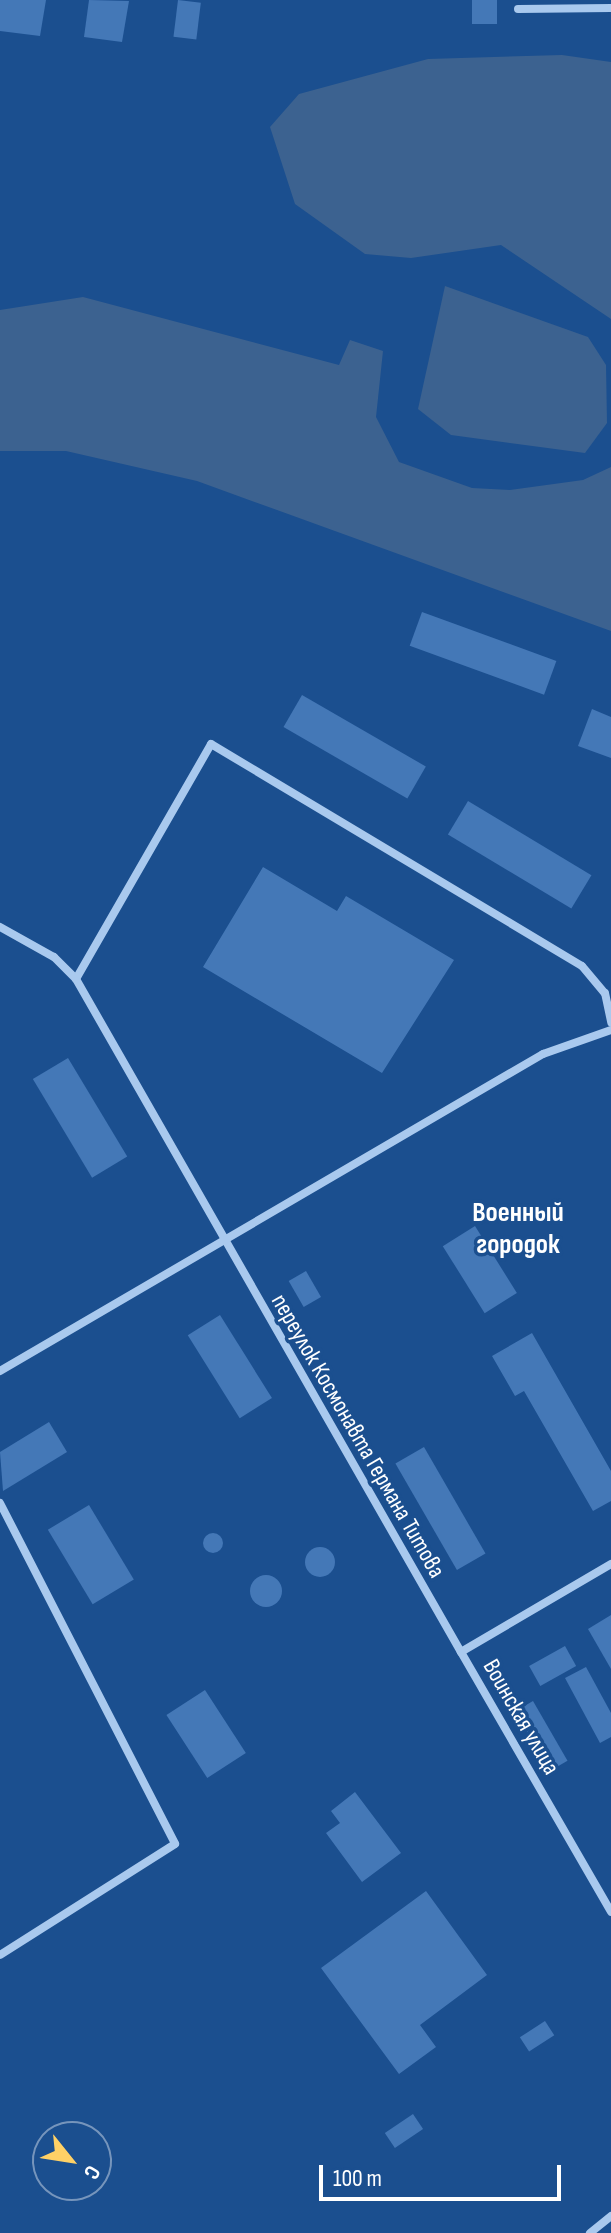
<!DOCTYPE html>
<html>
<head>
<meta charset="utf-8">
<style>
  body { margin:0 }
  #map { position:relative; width:611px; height:2233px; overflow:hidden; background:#1b4f8f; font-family:"Sofia Sans Condensed",sans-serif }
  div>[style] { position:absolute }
  .water>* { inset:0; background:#3c6290 }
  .building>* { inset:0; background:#4478b7; transform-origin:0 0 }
  .round { border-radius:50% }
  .street>* { height:8px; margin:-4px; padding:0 4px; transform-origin:4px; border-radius:4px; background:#a9c9ee }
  span { translate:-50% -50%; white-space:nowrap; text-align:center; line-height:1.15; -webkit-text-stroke:7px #1b4f8f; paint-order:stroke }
  .street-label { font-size:24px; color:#fff }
  .quarter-label { font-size:28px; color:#fff; font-weight:700 }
  .north { position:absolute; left:32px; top:2121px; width:80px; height:80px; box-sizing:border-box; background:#1b4f8f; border:2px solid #7695bc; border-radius:50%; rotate:120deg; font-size:22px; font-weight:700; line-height:32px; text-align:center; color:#fff }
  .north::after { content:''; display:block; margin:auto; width:28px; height:36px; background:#ffd166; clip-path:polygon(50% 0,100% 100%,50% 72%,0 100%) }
  .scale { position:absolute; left:319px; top:2165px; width:242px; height:36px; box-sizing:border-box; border:4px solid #fff; border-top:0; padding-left:10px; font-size:24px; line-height:28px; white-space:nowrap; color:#fff; -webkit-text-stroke:6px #1b4f8f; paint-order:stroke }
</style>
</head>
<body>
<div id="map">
  <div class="water">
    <i style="clip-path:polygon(562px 55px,611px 62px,611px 319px,501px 245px,411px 258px,365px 254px,295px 204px,270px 127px,299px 94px,428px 59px)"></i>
    <i style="clip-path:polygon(445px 286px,588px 337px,606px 365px,607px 423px,585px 453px,451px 435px,418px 409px)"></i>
    <i style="clip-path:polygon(83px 297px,339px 365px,350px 340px,383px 351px,376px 417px,399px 462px,472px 488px,510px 490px,583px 480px,611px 467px,611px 631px,197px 481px,66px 451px,0 451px,0 310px)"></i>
  </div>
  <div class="building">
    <i style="clip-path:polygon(0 0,46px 0,40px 36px,0 31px)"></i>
    <i style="clip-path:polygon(89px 0,129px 1px,122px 42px,84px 37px)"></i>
    <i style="left:178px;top:0;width:23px;height:37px;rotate:7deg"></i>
    <i style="left:472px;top:0;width:25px;height:24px"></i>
    <i style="left:422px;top:612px;width:143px;height:36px;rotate:20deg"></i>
    <i style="left:302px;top:695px;width:143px;height:37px;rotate:30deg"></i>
    <i style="clip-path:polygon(592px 709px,611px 717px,611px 758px,578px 746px)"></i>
    <i style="left:468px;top:801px;width:144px;height:39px;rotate:31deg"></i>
    <i style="clip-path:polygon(263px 867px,337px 911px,346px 896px,454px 960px,382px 1073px,203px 967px)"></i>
    <i style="left:68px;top:1058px;width:115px;height:41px;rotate:59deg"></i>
    <i style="left:475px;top:1226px;width:79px;height:38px;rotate:58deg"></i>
    <i style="left:306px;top:1271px;width:30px;height:20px;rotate:60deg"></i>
    <i style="left:220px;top:1315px;width:98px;height:38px;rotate:58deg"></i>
    <i style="clip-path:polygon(532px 1333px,611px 1471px,611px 1501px,593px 1511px,524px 1391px,515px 1396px,492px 1356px)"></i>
    <i style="clip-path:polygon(49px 1422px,67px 1452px,3px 1491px,0 1452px)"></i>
    <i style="left:424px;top:1447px;width:123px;height:33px;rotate:60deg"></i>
    <i style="left:89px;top:1505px;width:87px;height:48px;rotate:59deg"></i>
    <i class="round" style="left:203px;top:1533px;width:20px;height:20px"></i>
    <i class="round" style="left:305px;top:1547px;width:30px;height:30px"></i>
    <i class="round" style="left:250px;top:1575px;width:32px;height:32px"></i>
    <i style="clip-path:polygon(611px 1615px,611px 1669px,588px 1629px)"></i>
    <i style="left:565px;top:1646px;width:23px;height:41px;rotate:61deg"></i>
    <i style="clip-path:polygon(586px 1667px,611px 1713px,611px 1737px,600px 1743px,565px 1678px)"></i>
    <i style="left:205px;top:1690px;width:75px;height:46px;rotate:57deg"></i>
    <i style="left:533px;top:1701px;width:69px;height:21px;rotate:60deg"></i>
    <i style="clip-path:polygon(355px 1792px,401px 1853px,362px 1882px,326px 1833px,340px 1823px,331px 1811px)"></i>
    <i style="clip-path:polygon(426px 1891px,487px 1975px,420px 2025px,436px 2047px,399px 2074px,321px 1968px)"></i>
    <i style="left:545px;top:2021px;width:17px;height:30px;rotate:57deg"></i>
    <i style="left:413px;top:2114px;width:18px;height:34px;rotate:56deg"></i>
  </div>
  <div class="street">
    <i style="left:518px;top:9px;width:93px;rotate:-0.6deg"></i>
    <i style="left:0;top:927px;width:62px;rotate:29.1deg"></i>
    <i style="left:54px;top:957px;width:31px;rotate:45deg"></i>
    <i style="left:76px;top:979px;width:775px;rotate:60.23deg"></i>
    <i style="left:76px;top:979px;width:271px;rotate:-60.1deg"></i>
    <i style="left:211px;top:744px;width:432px;rotate:30.9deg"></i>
    <i style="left:582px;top:966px;width:35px;rotate:50deg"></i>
    <i style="left:605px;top:993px;width:30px;rotate:78deg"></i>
    <i style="left:0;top:1371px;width:629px;rotate:-30.28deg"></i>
    <i style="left:543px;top:1054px;width:72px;rotate:-19.4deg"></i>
    <i style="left:0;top:1503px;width:383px;rotate:62.8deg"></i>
    <i style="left:175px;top:1844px;width:207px;rotate:147.6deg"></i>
    <i style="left:611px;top:1564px;width:174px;rotate:149.6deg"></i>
    <i style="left:461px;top:1652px;width:300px;rotate:60deg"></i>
    <i style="left:590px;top:2233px;width:27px;rotate:-39deg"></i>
  </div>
  <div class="street-label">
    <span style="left:358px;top:1436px;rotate:60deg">переулок Космонавта Германа Титова</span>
    <span style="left:521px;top:1717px;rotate:60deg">Воинская улица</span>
  </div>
  <div class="quarter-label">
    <span style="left:518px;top:1229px">Военный<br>городок</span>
  </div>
  <div class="north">С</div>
  <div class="scale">100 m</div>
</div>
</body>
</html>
